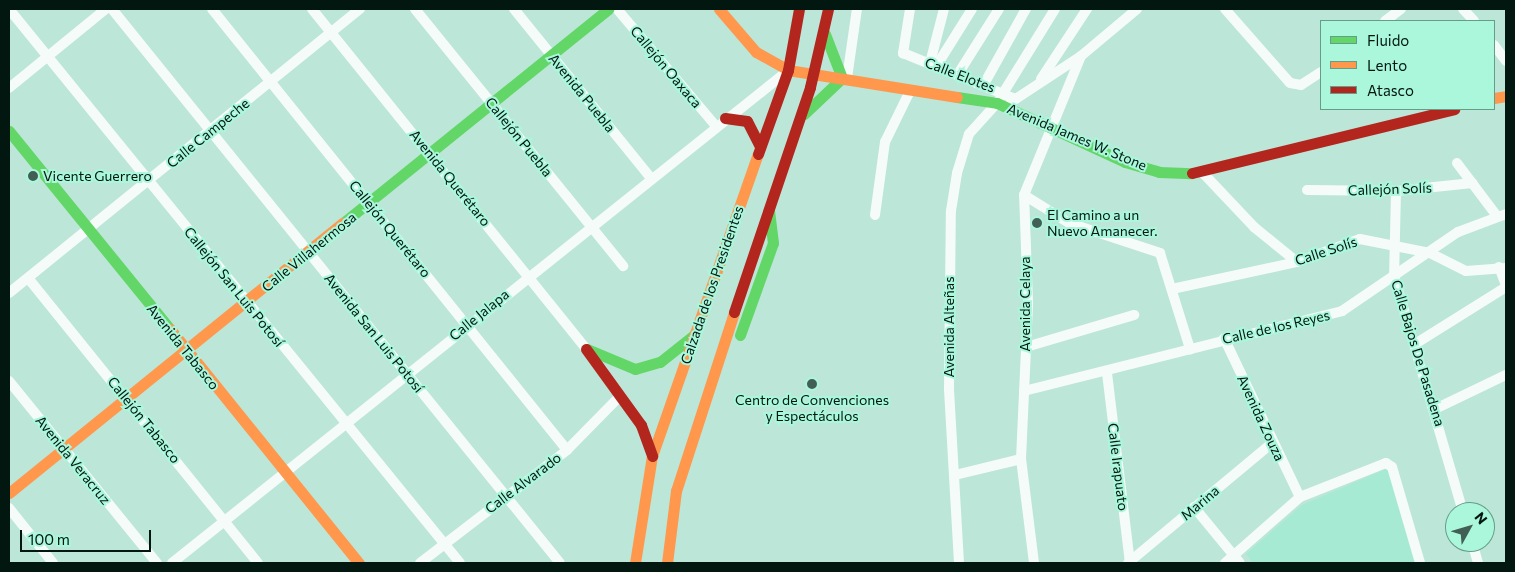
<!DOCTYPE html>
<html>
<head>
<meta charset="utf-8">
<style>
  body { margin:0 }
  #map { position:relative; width:1515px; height:572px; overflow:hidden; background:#bce6d7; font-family:Commissioner,sans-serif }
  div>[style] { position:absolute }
  .built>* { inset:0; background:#a7ead3 }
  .street>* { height:10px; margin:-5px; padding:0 5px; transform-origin:5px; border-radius:5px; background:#f5fbf9 }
  .fast>* { height:11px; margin:-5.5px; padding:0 5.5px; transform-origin:5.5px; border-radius:5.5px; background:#63d668 }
  .slow>* { height:11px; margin:-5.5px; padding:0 5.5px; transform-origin:5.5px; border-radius:5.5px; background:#ff974d }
  .jam>* { height:11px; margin:-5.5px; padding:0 5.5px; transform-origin:5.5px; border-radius:5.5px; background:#b3261e }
  .dots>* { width:14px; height:14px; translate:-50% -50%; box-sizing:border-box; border:2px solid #aaf7dc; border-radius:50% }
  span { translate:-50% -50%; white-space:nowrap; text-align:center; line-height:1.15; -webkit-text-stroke:4px #aaf7dc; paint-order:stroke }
  .street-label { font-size:14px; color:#011710 }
  .poi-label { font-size:14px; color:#011710 }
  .left { translate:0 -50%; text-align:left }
  .frame { position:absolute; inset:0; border:10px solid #011710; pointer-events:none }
  .legend { position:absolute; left:1320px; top:20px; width:175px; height:90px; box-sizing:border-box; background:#aaf7dc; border:1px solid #669d8a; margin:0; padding:6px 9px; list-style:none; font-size:15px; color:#011710 }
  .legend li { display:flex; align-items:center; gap:10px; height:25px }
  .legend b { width:25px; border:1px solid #669d8a }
  .north { position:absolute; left:1445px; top:502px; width:50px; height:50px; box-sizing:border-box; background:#aaf7dc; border:1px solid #669d8a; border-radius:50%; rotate:51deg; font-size:14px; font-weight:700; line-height:20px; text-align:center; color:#011710 }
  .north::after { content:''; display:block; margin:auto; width:18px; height:22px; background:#425f56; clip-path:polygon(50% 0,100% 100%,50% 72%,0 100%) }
  .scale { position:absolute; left:20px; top:530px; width:131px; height:22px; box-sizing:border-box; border:2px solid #011710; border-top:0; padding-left:6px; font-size:15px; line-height:18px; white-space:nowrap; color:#011710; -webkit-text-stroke:4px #aaf7dc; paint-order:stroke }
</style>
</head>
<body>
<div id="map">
  <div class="built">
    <i style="clip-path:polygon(1388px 468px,1416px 563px,1253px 563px,1246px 554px,1302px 505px)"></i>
  </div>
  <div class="street">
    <i style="left:9px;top:9px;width:714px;rotate:50.85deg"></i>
    <i style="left:112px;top:9px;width:712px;rotate:51.04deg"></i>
    <i style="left:212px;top:9px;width:566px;rotate:51.17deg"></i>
    <i style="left:312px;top:9px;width:437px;rotate:51.1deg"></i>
    <i style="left:415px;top:9px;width:331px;rotate:51deg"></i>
    <i style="left:514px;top:9px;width:216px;rotate:51deg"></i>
    <i style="left:617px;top:9px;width:153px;rotate:49.8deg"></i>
    <i style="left:910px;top:9px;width:45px;rotate:99deg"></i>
    <i style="left:903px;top:53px;width:121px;rotate:22.3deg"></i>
    <i style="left:1225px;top:9px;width:98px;rotate:48.7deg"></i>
    <i style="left:1290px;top:83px;width:11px;rotate:10deg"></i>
    <i style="left:1301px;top:85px;width:24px;rotate:-33deg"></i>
    <i style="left:1463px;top:9px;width:16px;rotate:47deg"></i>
    <i style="left:1385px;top:21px;width:20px;rotate:-37deg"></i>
    <i style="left:1494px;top:45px;width:20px;rotate:53deg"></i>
    <i style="left:930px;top:63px;width:56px;rotate:-75.5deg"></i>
    <i style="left:937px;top:65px;width:66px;rotate:-58deg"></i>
    <i style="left:958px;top:74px;width:77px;rotate:-57.8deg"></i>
    <i style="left:847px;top:78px;width:70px;rotate:-81.8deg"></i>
    <i style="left:1041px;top:79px;width:84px;rotate:-56.7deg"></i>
    <i style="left:984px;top:84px;width:86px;rotate:-60.8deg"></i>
    <i style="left:9px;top:88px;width:125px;rotate:-39.2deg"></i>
    <i style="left:1011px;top:102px;width:84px;rotate:-33.3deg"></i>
    <i style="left:1081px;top:56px;width:73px;rotate:-40deg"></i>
    <i style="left:1457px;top:163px;width:66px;rotate:53deg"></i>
    <i style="left:1203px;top:173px;width:74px;rotate:46.6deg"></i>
    <i style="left:1254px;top:227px;width:55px;rotate:39.1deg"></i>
    <i style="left:1307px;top:190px;width:89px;rotate:0.6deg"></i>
    <i style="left:1396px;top:191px;width:77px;rotate:-5.9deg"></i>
    <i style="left:1396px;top:191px;width:85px;rotate:91.3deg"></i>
    <i style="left:1394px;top:276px;width:246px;rotate:73.7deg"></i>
    <i style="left:1024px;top:195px;width:53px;rotate:31.9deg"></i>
    <i style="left:1069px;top:223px;width:96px;rotate:18.2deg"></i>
    <i style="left:1160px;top:253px;width:101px;rotate:72.6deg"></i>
    <i style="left:875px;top:215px;width:74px;rotate:-82.2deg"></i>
    <i style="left:885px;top:142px;width:57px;rotate:-63.9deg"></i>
    <i style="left:1499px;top:267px;width:19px;rotate:69deg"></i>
    <i style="left:28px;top:278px;width:366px;rotate:51.1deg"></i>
    <i style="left:1172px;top:289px;width:128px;rotate:-12.2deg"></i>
    <i style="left:1297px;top:262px;width:67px;rotate:-20.1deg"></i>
    <i style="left:1360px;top:239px;width:71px;rotate:11.3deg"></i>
    <i style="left:1430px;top:253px;width:40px;rotate:26.6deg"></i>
    <i style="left:1466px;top:271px;width:40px;rotate:-4.3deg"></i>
    <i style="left:9px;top:293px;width:452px;rotate:-39deg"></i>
    <i style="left:1224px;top:338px;width:176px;rotate:64.5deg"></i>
    <i style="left:1415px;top:344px;width:107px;rotate:-32.1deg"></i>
    <i style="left:1026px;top:347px;width:113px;rotate:-16.5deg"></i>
    <i style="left:1107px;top:373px;width:190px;rotate:83.1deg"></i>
    <i style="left:9px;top:381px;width:235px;rotate:50.9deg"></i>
    <i style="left:1024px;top:391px;width:328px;rotate:-14.1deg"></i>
    <i style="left:1342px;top:311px;width:140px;rotate:-34.3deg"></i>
    <i style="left:1458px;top:232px;width:51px;rotate:-20.6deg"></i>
    <i style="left:1435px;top:409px;width:79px;rotate:-25.6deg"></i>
    <i style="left:955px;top:475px;width:68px;rotate:-13.6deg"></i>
    <i style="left:1194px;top:507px;width:72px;rotate:50.6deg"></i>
    <i style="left:9px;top:508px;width:70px;rotate:51.3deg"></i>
    <i style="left:1472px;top:542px;width:22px;rotate:74deg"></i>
    <i style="left:172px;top:563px;width:783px;rotate:-38.63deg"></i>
    <i style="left:420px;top:563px;width:185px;rotate:-37.5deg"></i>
    <i style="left:567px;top:450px;width:76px;rotate:-45.5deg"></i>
    <i style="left:959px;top:563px;width:174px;rotate:-93.3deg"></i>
    <i style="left:949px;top:389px;width:178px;rotate:-89.4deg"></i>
    <i style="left:951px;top:211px;width:38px;rotate:-81deg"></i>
    <i style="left:957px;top:173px;width:41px;rotate:-72.9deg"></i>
    <i style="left:969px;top:134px;width:42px;rotate:-47.9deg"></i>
    <i style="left:997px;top:103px;width:110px;rotate:-58.3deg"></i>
    <i style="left:1034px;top:563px;width:105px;rotate:-97.1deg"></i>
    <i style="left:1021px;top:459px;width:157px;rotate:-87.4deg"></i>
    <i style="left:1028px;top:302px;width:107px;rotate:-92.1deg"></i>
    <i style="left:1024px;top:195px;width:150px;rotate:-67.7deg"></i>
    <i style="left:1128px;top:563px;width:187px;rotate:-39.8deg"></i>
    <i style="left:1225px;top:563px;width:100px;rotate:-41.3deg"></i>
    <i style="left:1300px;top:497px;width:92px;rotate:-21.6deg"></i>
    <i style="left:1386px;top:463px;width:7px;rotate:34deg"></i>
    <i style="left:1392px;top:467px;width:100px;rotate:73.7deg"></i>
  </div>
  <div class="fast">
    <i style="left:957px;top:97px;width:40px;rotate:8.5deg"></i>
    <i style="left:997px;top:103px;width:141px;rotate:24.7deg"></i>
    <i style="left:1125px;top:162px;width:35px;rotate:16deg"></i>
    <i style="left:1159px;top:172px;width:33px;rotate:2deg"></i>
    <i style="left:804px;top:114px;width:52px;rotate:-43.5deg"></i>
    <i style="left:842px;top:78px;width:47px;rotate:-111.1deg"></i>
    <i style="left:9px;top:131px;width:255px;rotate:50.9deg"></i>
    <i style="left:343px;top:223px;width:341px;rotate:-38.9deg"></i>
    <i style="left:740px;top:335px;width:98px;rotate:-70.3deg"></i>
    <i style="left:773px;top:243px;width:32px;rotate:-97deg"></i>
    <i style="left:587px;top:349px;width:52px;rotate:22.6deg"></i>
    <i style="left:635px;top:369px;width:26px;rotate:-16deg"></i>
    <i style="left:660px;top:362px;width:43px;rotate:-38.5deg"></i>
  </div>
  <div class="slow">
    <i style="left:719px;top:9px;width:57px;rotate:49.3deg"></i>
    <i style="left:756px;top:52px;width:37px;rotate:29deg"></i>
    <i style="left:788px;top:70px;width:171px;rotate:9.1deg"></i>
    <i style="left:1494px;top:98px;width:12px;rotate:-9deg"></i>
    <i style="left:170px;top:329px;width:301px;rotate:51.1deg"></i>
    <i style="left:9px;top:493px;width:429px;rotate:-39deg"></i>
    <i style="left:635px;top:563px;width:108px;rotate:-81deg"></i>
    <i style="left:652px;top:456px;width:320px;rotate:-70.7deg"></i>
    <i style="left:667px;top:563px;width:73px;rotate:-82.9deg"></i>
    <i style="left:676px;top:491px;width:188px;rotate:-72deg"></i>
  </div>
  <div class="jam">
    <i style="left:725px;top:118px;width:22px;rotate:8deg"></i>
    <i style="left:747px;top:121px;width:29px;rotate:63deg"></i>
    <i style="left:758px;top:154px;width:89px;rotate:-70.3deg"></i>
    <i style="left:788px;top:70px;width:62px;rotate:-79.8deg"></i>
    <i style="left:1192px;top:173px;width:270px;rotate:-13.7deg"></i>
    <i style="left:734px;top:312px;width:237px;rotate:-71.3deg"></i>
    <i style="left:810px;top:87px;width:80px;rotate:-77deg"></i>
    <i style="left:586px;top:349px;width:94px;rotate:54.1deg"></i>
    <i style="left:641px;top:425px;width:33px;rotate:70deg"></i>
  </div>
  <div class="dots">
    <i style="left:33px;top:176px;background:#425f56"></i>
    <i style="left:1037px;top:223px;background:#425f56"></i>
    <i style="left:812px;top:384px;background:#425f56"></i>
  </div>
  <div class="street-label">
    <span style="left:666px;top:67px;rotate:50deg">Callejón Oaxaca</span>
    <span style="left:960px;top:75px;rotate:21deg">Calle Elotes</span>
    <span style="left:582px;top:93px;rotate:51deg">Avenida Puebla</span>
    <span style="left:208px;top:133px;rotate:-39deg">Calle Campeche</span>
    <span style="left:519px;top:137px;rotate:51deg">Callejón Puebla</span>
    <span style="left:1077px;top:137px;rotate:23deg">Avenida James W. Stone</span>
    <span style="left:450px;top:178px;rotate:51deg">Avenida Querétaro</span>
    <span style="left:1390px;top:189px;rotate:-2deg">Callejón Solís</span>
    <span style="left:390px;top:229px;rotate:51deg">Callejón Querétaro</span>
    <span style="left:1326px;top:251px;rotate:-18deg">Calle Solís</span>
    <span style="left:309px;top:252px;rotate:-39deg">Calle Villahermosa</span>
    <span style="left:712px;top:285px;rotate:-71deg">Calzada de los Presidentes</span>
    <span style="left:234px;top:287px;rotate:51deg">Callejón San Luis Potosí</span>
    <span style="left:1025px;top:304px;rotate:-90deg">Avenida Celaya</span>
    <span style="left:479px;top:315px;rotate:-39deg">Calle Jalapa</span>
    <span style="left:949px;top:327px;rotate:-90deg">Avenida Alteñas</span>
    <span style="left:1276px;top:327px;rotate:-13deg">Calle de los Reyes</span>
    <span style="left:374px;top:333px;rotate:51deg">Avenida San Luis Potosí</span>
    <span style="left:183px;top:347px;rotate:51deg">Avenida Tabasco</span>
    <span style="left:1418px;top:353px;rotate:73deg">Calle Bajos De Pasadena</span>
    <span style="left:1261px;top:418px;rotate:65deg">Avenida Zouza</span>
    <span style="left:144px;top:420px;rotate:51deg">Callejón Tabasco</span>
    <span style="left:73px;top:460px;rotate:51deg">Avenida Veracruz</span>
    <span style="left:1118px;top:467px;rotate:83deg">Calle Irapuato</span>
    <span style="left:523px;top:483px;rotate:-37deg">Calle Alvarado</span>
    <span style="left:1200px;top:503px;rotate:-40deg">Marina</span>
  </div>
  <div class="poi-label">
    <span class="left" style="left:43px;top:176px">Vicente Guerrero</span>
    <span class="left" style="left:1047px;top:223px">El Camino a un<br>Nuevo Amanecer.</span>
    <span style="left:812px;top:408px">Centro de Convenciones<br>y Espectáculos</span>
  </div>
  <div class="frame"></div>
  <ul class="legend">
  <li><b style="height:6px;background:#63d668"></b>Fluido</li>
  <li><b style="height:6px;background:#ff974d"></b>Lento</li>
  <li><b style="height:6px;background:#b3261e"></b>Atasco</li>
  </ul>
  <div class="north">N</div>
  <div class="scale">100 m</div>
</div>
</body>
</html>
